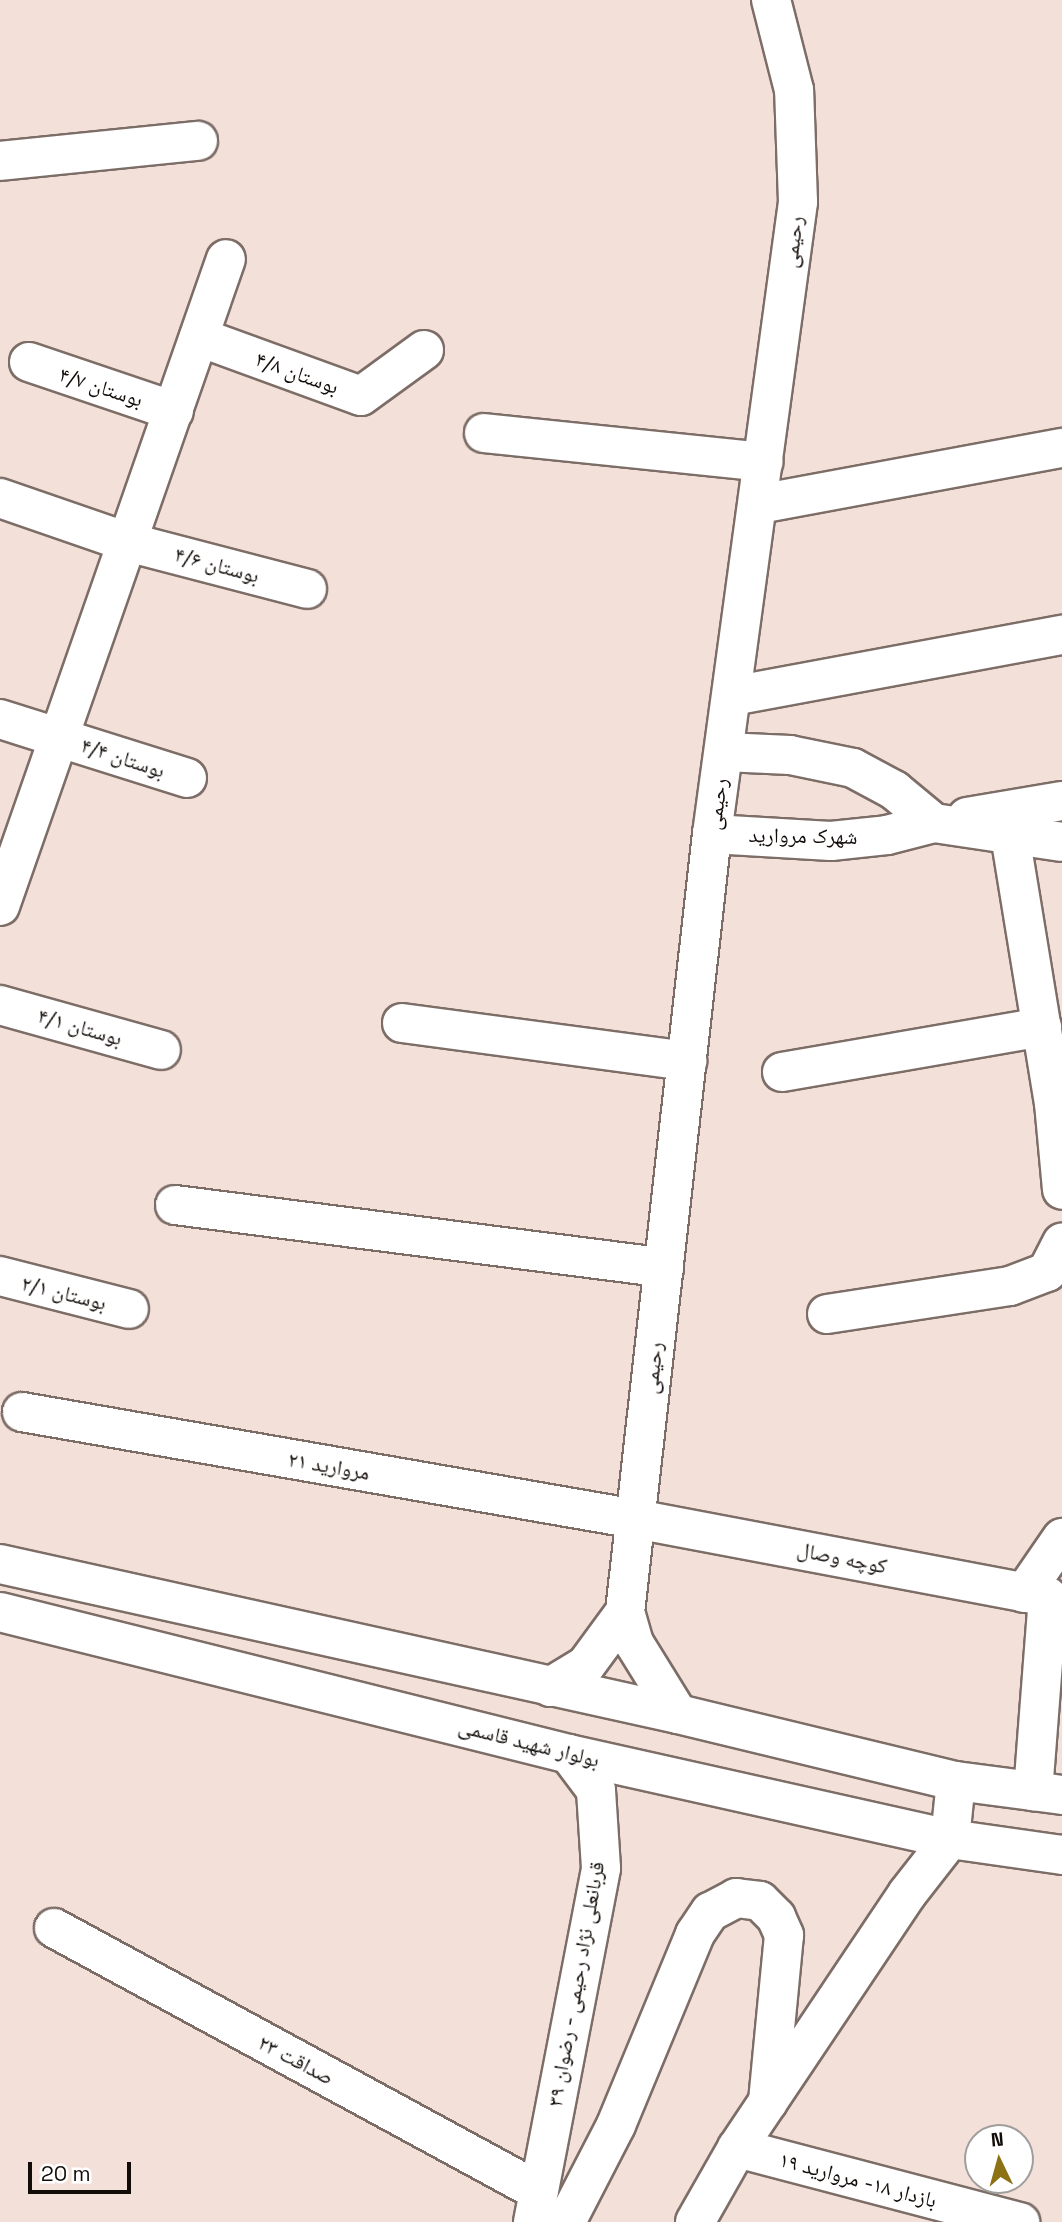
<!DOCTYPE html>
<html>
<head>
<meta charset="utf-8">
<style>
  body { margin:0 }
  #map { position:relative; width:1062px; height:2222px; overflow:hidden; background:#f3e1d9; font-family:"Space Grotesk","Noto Naskh Arabic",sans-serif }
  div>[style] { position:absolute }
  .roads { filter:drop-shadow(2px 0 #7d6d67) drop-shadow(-2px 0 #7d6d67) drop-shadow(0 2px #7d6d67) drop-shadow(0 -2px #7d6d67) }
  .street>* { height:38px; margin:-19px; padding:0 19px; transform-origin:19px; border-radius:19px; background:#fff }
  .secondary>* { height:38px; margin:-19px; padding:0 19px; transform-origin:19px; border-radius:19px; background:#fff }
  span { translate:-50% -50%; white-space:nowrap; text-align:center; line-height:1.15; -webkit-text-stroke:7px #fff; paint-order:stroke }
  .street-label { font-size:21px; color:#120c09 }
  .north { position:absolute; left:964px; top:2124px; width:70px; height:70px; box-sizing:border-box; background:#fff; border:2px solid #a09e9d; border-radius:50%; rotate:355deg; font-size:19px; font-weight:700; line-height:28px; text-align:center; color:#120c09 }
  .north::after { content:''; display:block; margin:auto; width:24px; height:32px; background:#8d7115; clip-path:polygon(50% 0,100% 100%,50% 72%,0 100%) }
  .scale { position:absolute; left:28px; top:2162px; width:103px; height:32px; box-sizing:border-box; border:4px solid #120c09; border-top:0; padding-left:9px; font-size:21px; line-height:24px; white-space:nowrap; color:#120c09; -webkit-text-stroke:5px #fff; paint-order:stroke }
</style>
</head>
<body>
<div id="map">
  <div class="roads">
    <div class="street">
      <i style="left:0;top:161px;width:199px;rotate:-5.8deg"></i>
      <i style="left:199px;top:337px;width:172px;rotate:20deg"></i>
      <i style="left:361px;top:396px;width:78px;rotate:-36.1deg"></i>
      <i style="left:29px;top:362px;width:153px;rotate:18.7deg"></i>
      <i style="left:484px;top:433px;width:281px;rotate:5.9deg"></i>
      <i style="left:0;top:498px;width:134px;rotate:19.1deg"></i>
      <i style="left:127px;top:542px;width:186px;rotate:14.6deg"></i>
      <i style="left:759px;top:504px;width:308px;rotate:-10.5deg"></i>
      <i style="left:732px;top:696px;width:336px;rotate:-10.5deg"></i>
      <i style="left:0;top:719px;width:196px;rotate:17.5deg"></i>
      <i style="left:724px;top:752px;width:66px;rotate:2.6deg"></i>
      <i style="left:790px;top:755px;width:64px;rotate:11.7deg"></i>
      <i style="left:853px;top:768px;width:47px;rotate:28.2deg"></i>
      <i style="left:894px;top:790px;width:52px;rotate:39.5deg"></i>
      <i style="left:967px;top:817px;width:96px;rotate:-9.6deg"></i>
      <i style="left:712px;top:834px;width:119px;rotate:3.4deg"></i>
      <i style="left:831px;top:841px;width:56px;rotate:-6.1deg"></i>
      <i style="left:887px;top:835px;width:49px;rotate:-14.3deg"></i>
      <i style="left:934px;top:823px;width:129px;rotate:8.4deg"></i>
      <i style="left:1010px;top:835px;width:272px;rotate:80.7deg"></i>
      <i style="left:1054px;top:1103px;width:87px;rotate:84.7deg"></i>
      <i style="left:0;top:906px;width:685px;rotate:-70.75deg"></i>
      <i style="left:0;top:1005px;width:167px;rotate:15.6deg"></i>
      <i style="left:402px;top:1023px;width:288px;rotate:7.6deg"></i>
      <i style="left:782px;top:1072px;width:264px;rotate:-9.8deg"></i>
      <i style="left:175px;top:1205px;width:493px;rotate:7.3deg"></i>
      <i style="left:0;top:1276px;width:133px;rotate:14.3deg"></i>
      <i style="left:827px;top:1314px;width:185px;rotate:-8.7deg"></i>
      <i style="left:1010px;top:1286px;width:40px;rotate:-21deg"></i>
      <i style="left:1047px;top:1272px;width:33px;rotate:-63deg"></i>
      <i style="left:22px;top:1412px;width:623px;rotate:9.89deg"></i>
      <i style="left:636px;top:1519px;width:419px;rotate:10.7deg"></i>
      <i style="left:1048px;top:1597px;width:195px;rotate:94.4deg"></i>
      <i style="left:1024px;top:1593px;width:67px;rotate:-55.4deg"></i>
      <i style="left:550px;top:1687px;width:42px;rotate:-31.4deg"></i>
      <i style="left:586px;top:1665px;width:66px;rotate:-53.7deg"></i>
      <i style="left:678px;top:1714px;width:84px;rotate:-121.8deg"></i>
      <i style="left:634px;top:1643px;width:32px;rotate:-106deg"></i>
      <i style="left:625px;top:1612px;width:783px;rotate:-83.62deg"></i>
      <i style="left:712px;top:834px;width:638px;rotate:-82.25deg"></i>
      <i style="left:798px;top:202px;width:112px;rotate:-92deg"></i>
      <i style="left:794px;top:90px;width:93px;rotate:-104.3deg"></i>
      <i style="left:54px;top:1928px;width:551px;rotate:28.52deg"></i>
      <i style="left:737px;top:2148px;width:293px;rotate:14.7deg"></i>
    </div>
    <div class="secondary">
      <i style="left:0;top:1564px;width:694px;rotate:12.48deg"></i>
      <i style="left:678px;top:1714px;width:286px;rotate:13.6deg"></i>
      <i style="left:956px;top:1781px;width:107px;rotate:7.5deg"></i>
      <i style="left:0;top:1612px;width:586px;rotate:14.01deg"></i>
      <i style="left:569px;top:1754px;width:390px;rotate:12.6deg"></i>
      <i style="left:950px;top:1839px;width:113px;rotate:8.1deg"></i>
      <i style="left:533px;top:2222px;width:360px;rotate:-79.1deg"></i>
      <i style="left:601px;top:1868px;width:78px;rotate:-93.7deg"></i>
      <i style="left:596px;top:1790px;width:45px;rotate:-126.9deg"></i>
      <i style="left:566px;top:2222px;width:109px;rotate:-62.7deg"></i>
      <i style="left:616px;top:2125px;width:207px;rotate:-67.5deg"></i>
      <i style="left:695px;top:1934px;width:27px;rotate:-56deg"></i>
      <i style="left:710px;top:1912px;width:30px;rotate:-28deg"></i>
      <i style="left:736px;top:1898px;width:24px;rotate:7deg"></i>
      <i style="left:760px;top:1901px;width:23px;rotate:45deg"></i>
      <i style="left:776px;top:1917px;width:20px;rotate:66deg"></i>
      <i style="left:784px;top:1935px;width:168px;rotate:95.5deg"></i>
      <i style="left:695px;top:2222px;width:85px;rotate:-60.4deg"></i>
      <i style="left:737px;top:2148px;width:306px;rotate:-56.2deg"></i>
      <i style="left:907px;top:1894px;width:70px;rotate:-52deg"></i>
      <i style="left:950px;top:1839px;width:58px;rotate:-84.1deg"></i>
    </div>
  </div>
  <div class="street-label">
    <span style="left:793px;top:242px;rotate:-83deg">رحیمی</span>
    <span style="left:297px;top:373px;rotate:20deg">بوستان ۴/۸</span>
    <span style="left:101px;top:387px;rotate:18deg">بوستان ۴/۷</span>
    <span style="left:217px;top:565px;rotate:15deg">بوستان ۴/۶</span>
    <span style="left:123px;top:758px;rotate:18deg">بوستان ۴/۴</span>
    <span style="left:717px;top:804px;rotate:-82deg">رحیمی</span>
    <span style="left:803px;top:836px;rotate:1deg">شهرک مروارید</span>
    <span style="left:80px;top:1027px;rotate:16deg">بوستان ۴/۱</span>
    <span style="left:64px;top:1293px;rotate:14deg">بوستان ۲/۱</span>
    <span style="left:653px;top:1368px;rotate:-84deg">رحیمی</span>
    <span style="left:329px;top:1466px;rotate:10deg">مروارید ۲۱</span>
    <span style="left:842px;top:1558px;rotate:11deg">کوچه وصال</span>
    <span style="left:529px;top:1743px;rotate:14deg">بولوار شهید قاسمی</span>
    <span style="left:576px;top:1984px;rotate:-80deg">قربانعلی نژاد رحیمی - رضوان ۳۹</span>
    <span style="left:296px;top:2060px;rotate:28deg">صداقت ۲۳</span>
    <span style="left:858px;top:2180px;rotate:15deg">بازدار ۱۸- مروارید ۱۹</span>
  </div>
  <div class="north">N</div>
  <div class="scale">20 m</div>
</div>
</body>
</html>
